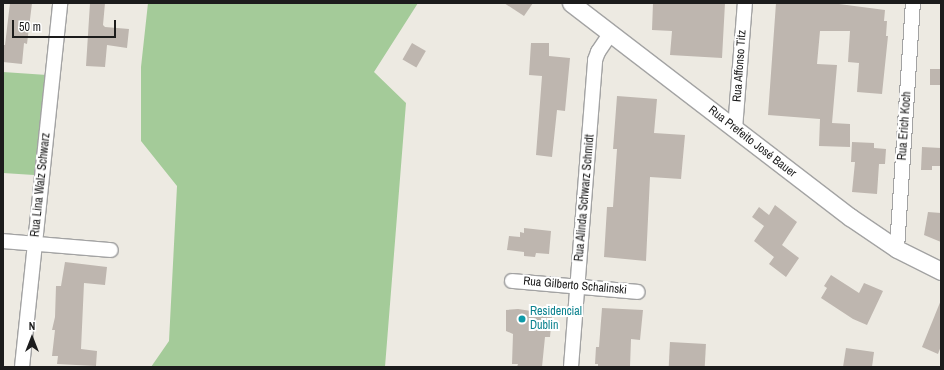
<!DOCTYPE html>
<html>
<head>
<meta charset="utf-8">
<style>
  body { margin:0 }
  #map { position:relative; width:944px; height:370px; overflow:hidden; background:#edeae2; font-family:"Archivo Narrow",sans-serif }
  div>[style] { position:absolute }
  .forest>* { inset:0; background:#a4cb99 }
  .building>* { inset:0; background:#beb6af; transform-origin:0 0 }
  .roads { filter:drop-shadow(1px 0 #a3a3a3) drop-shadow(-1px 0 #a3a3a3) drop-shadow(0 1px #a3a3a3) drop-shadow(0 -1px #a3a3a3) }
  .minor>* { height:14px; margin:-7px; padding:0 7px; transform-origin:7px; border-radius:7px; background:#fff }
  .tertiary>* { height:17px; margin:-8.5px; padding:0 8.5px; transform-origin:8.5px; border-radius:8.5px; background:#fff }
  .dots>* { width:11px; height:11px; translate:-50% -50%; box-sizing:border-box; border:2px solid #fff; border-radius:50% }
  span { translate:-50% -50%; white-space:nowrap; text-align:center; line-height:1.15; -webkit-text-stroke:4px #fff; paint-order:stroke }
  .street-label { font-size:12px; color:#1c1c1c }
  .culture-label { font-size:12px; color:#0d838f }
  .left { translate:0 -50%; text-align:left }
  .frame { position:absolute; inset:0; border:4px solid #1c1c1c; pointer-events:none }
  .north { position:absolute; left:12px; top:318px; width:40px; height:40px; -webkit-text-stroke:3px #fff; paint-order:stroke; rotate:0deg; font-size:11px; font-weight:700; line-height:16px; text-align:center; color:#1c1c1c }
  .north::after { content:''; display:block; margin:auto; width:14px; height:18px; background:#1c1c1c; clip-path:polygon(50% 0,100% 100%,50% 72%,0 100%) }
  .scale { position:absolute; left:12px; top:20px; width:104px; height:18px; box-sizing:border-box; border:2px solid #1c1c1c; border-top:0; padding-left:5px; font-size:12px; line-height:14px; white-space:nowrap; color:#1c1c1c; -webkit-text-stroke:3px #fff; paint-order:stroke }
</style>
</head>
<body>
<div id="map">
  <div class="forest">
    <i style="clip-path:polygon(148px 3px,418px 3px,374px 72px,406px 103px,385px 367px,151px 367px,169px 341px,177px 186px,141px 141px,141px 67px)"></i>
    <i style="clip-path:polygon(3px 72px,47px 75px,34px 175px,3px 173px)"></i>
  </div>
  <div class="building">
    <i style="clip-path:polygon(10px 3px,32px 3px,27px 44px,24px 43px,22px 64px,3px 62px,3px 45px,5px 45px)"></i>
    <i style="clip-path:polygon(90px 3px,105px 3px,103px 25px,105px 27px,129px 29px,127px 48px,107px 45px,105px 67px,86px 66px)"></i>
    <i style="clip-path:polygon(504px 3px,533px 3px,524px 16px)"></i>
    <i style="clip-path:polygon(653px 3px,725px 3px,722px 58px,670px 55px,672px 31px,652px 30px)"></i>
    <i style="clip-path:polygon(776px 3px,839px 4px,885px 10px,884px 21px,887px 21px,886px 36px,888px 36px,882px 94px,857px 92px,859px 63px,848px 62px,850px 31px,820px 31px,817px 64px,837px 65px,832px 123px,850px 124px,850px 147px,819px 146px,820px 119px,768px 115px)"></i>
    <i style="left:412px;top:43px;width:16px;height:19px;rotate:30deg"></i>
    <i style="clip-path:polygon(531px 43px,549px 43px,549px 56px,570px 58px,565px 111px,557px 110px,552px 157px,536px 155px,542px 76px,529px 75px)"></i>
    <i style="left:930px;top:69px;width:11px;height:16px"></i>
    <i style="clip-path:polygon(617px 96px,657px 99px,654px 133px,685px 135px,681px 179px,650px 177px,646px 261px,604px 257px,607px 207px,613px 207px,617px 149px,613px 149px)"></i>
    <i style="clip-path:polygon(852px 142px,874px 143px,874px 148px,886px 149px,885px 164px,879px 164px,877px 194px,852px 192px,855px 162px,851px 162px)"></i>
    <i style="clip-path:polygon(922px 147px,941px 148px,941px 166px,932px 166px,932px 170px,921px 170px)"></i>
    <i style="clip-path:polygon(775px 205px,797px 222px,782px 245px,799px 258px,786px 277px,769px 264px,774px 257px,754px 241px,764px 226px,752px 217px,759px 207px,769px 215px)"></i>
    <i style="clip-path:polygon(928px 212px,941px 213px,941px 242px,924px 235px)"></i>
    <i style="clip-path:polygon(524px 228px,551px 231px,549px 254px,536px 253px,535px 257px,524px 256px,524px 252px,507px 250px,509px 236px,520px 237px,520px 232px,524px 233px)"></i>
    <i style="clip-path:polygon(65px 262px,107px 267px,105px 285px,84px 283px,81px 349px,97px 351px,96px 366px,57px 364px,58px 356px,52px 356px,55px 330px,52px 330px,55px 317px,56px 286px,61px 286px)"></i>
    <i style="clip-path:polygon(831px 275px,859px 293px,864px 283px,883px 291px,867px 325px,853px 319px,821px 298px,827px 288px,824px 286px)"></i>
    <i style="clip-path:polygon(941px 300px,941px 346px,938px 354px,922px 347px)"></i>
    <i style="clip-path:polygon(602px 308px,643px 310px,640px 340px,631px 339px,630px 367px,598px 367px,598px 364px,595px 364px,596px 347px,599px 347px)"></i>
    <i style="clip-path:polygon(518px 309px,538px 312px,538px 315px,552px 316px,550px 337px,545px 337px,542px 367px,517px 367px,518px 364px,512px 364px,513px 334px,506px 331px,506px 310px)"></i>
    <i style="left:670px;top:342px;width:36px;height:25px;rotate:3deg"></i>
    <i style="clip-path:polygon(846px 348px,874px 352px,872px 367px,843px 367px)"></i>
  </div>
  <div class="roads">
    <div class="minor">
      <i style="left:735px;top:129px;width:126px;rotate:-85.5deg"></i>
      <i style="left:3px;top:241px;width:108px;rotate:4.8deg"></i>
      <i style="left:897px;top:249px;width:247px;rotate:-86.3deg"></i>
      <i style="left:512px;top:281px;width:126px;rotate:5deg"></i>
      <i style="left:22px;top:367px;width:366px;rotate:-84deg"></i>
      <i style="left:571px;top:367px;width:308px;rotate:-85.5deg"></i>
      <i style="left:595px;top:60px;width:9px;rotate:-69deg"></i>
      <i style="left:598px;top:52px;width:22px;rotate:-56deg"></i>
    </div>
    <div class="tertiary">
      <i style="left:571px;top:3px;width:352px;rotate:37.5deg"></i>
      <i style="left:850px;top:217px;width:57px;rotate:34.2deg"></i>
      <i style="left:897px;top:249px;width:49px;rotate:26.6deg"></i>
    </div>
  </div>
  <div class="dots">
    <i style="left:522px;top:319px;background:#0f9aa8"></i>
  </div>
  <div class="street-label">
    <span style="left:740px;top:66px;rotate:-86deg">Rua Affonso Titz</span>
    <span style="left:905px;top:126px;rotate:-86deg">Rua Erich Koch</span>
    <span style="left:752px;top:142px;rotate:38deg">Rua Prefeito José Bauer</span>
    <span style="left:41px;top:185px;rotate:-84deg">Rua Lina Walz Schwarz</span>
    <span style="left:585px;top:198px;rotate:-85deg">Rua Alinda Schwarz Schmidt</span>
    <span style="left:575px;top:286px;rotate:5deg">Rua Gilberto Schalinski</span>
  </div>
  <div class="culture-label">
    <span class="left" style="left:530px;top:319px">Residencial<br>Dublin</span>
  </div>
  <div class="frame"></div>
  <div class="north">N</div>
  <div class="scale">50 m</div>
</div>
</body>
</html>
